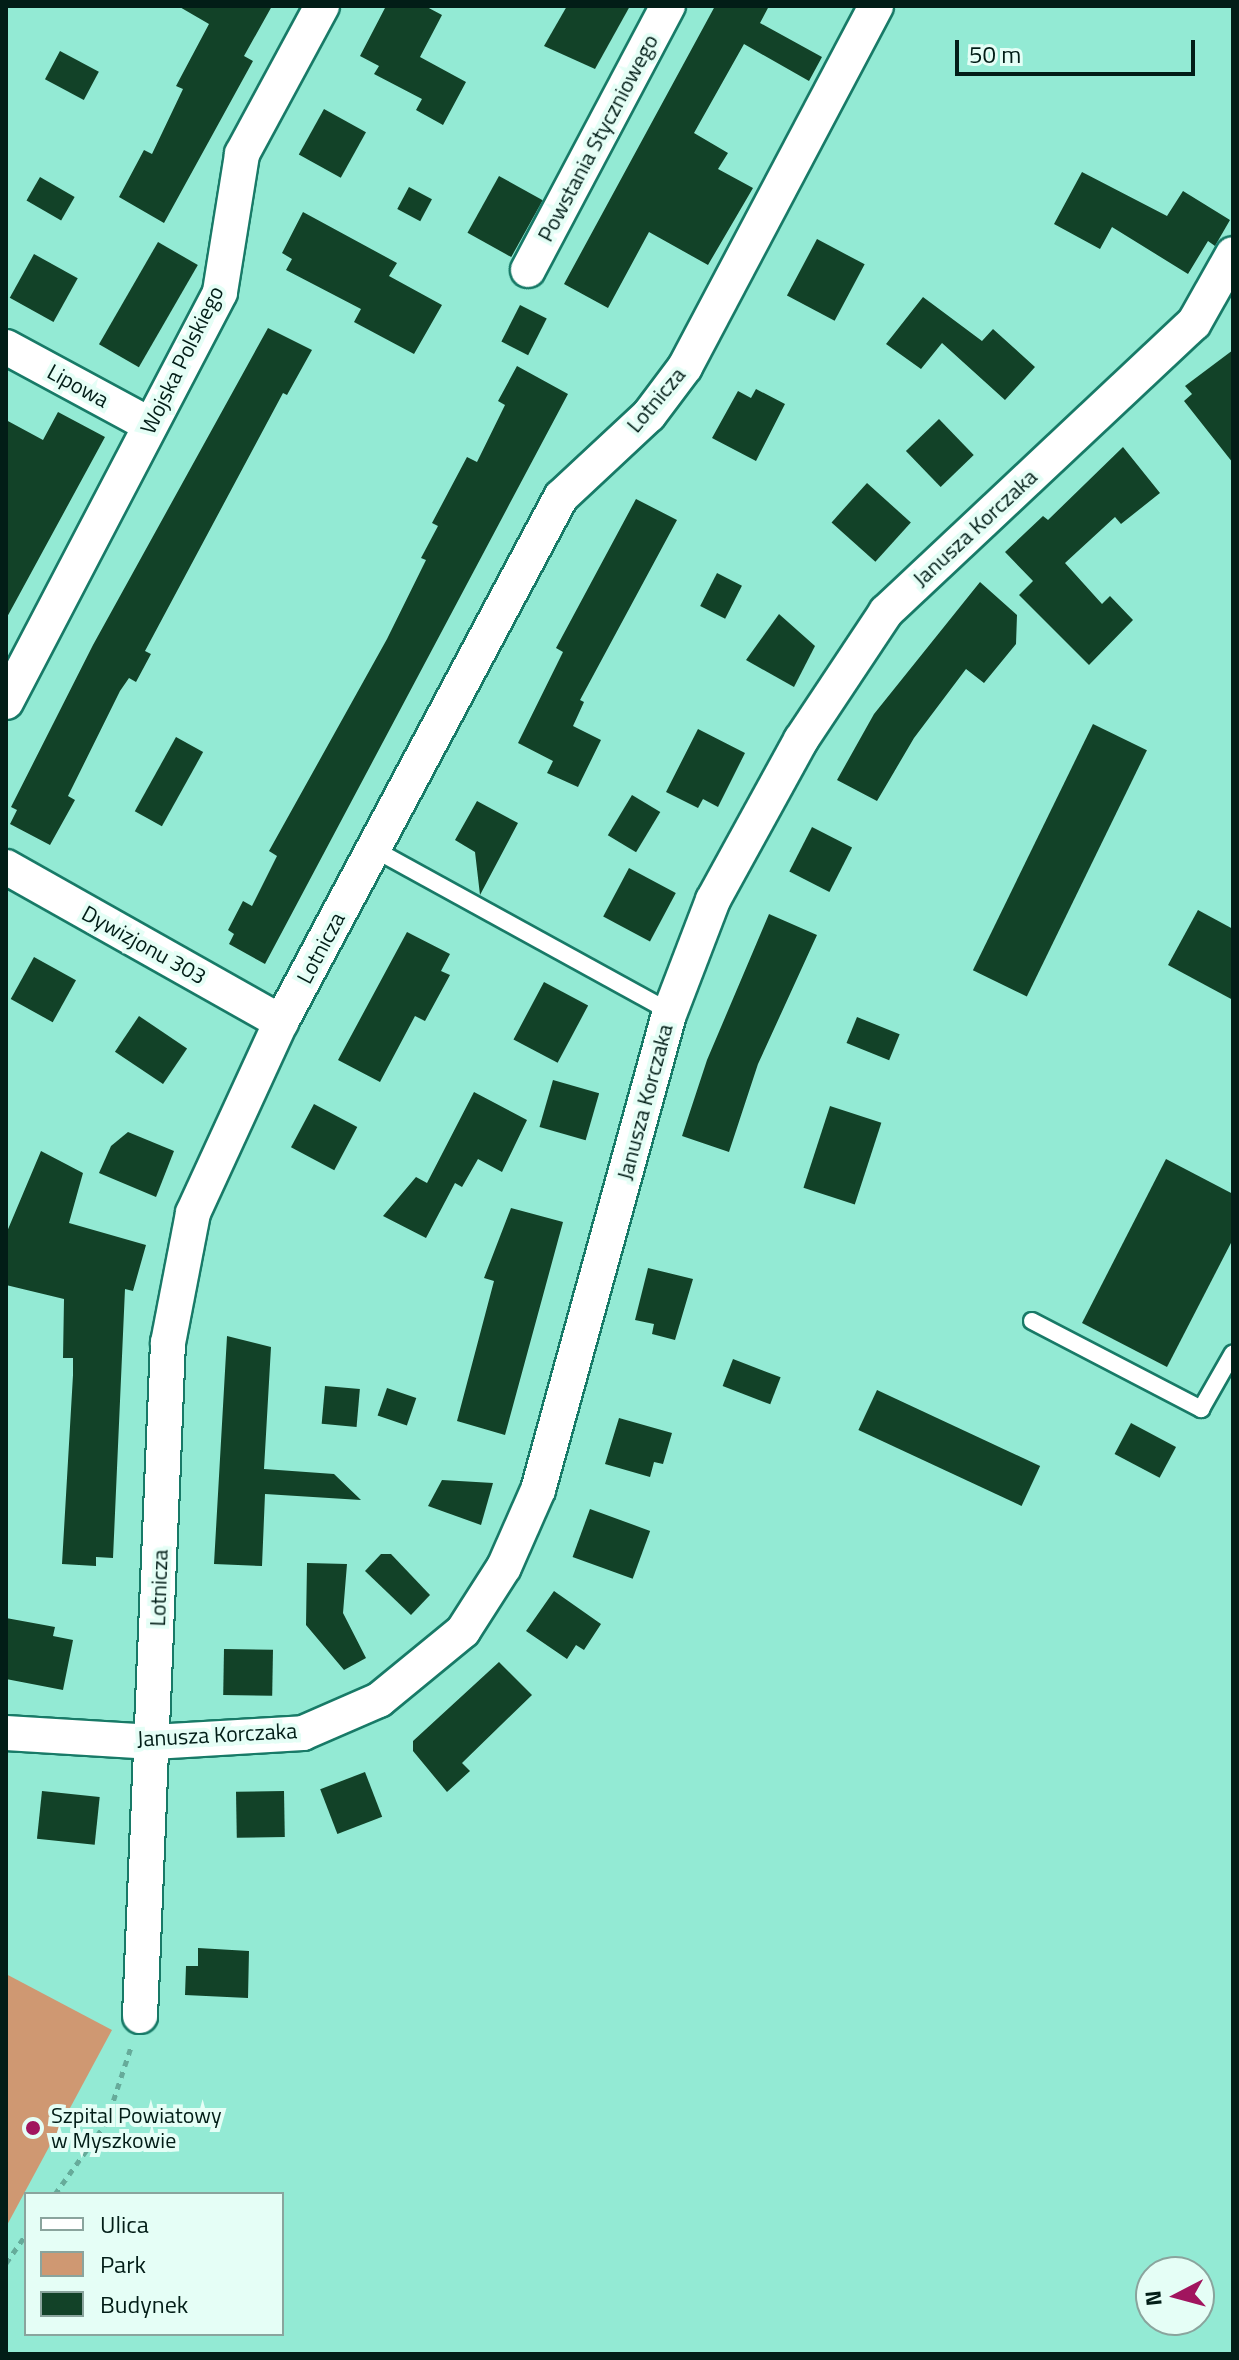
<!DOCTYPE html>
<html>
<head>
<meta charset="utf-8">
<style>
  body { margin:0 }
  #map { position:relative; width:1239px; height:2360px; overflow:hidden; background:#93ead4; font-family:"Titillium Web",sans-serif }
  div>[style] { position:absolute }
  .green>* { inset:0; background:#cf9872 }
  .building>* { inset:0; background:#124228; transform-origin:0 0 }
  .path>* { height:5px; margin-top:-2.5px; transform-origin:0; background:repeating-linear-gradient(90deg,#66ab9a 0 6px,transparent 0 12px) }
  .roads { filter:drop-shadow(2px 0 #187a67) drop-shadow(-2px 0 #187a67) drop-shadow(0 2px #187a67) drop-shadow(0 -2px #187a67) }
  .lane>* { height:16px; margin:-8px; padding:0 8px; transform-origin:8px; border-radius:8px; background:#fff }
  .street>* { height:34px; margin:-17px; padding:0 17px; transform-origin:17px; border-radius:17px; background:#fff }
  .dots>* { width:22px; height:22px; translate:-50% -50%; box-sizing:border-box; border:4px solid #e5fef6; border-radius:50% }
  span { translate:-50% -50%; white-space:nowrap; text-align:center; line-height:1.15; -webkit-text-stroke:8px #e5fef6; paint-order:stroke }
  .street-label { font-size:22px; color:#021d17 }
  .poi-label { font-size:22px; color:#021d17 }
  .left { translate:0 -50%; text-align:left }
  .frame { position:absolute; inset:0; border:8px solid #021d17; pointer-events:none }
  .legend { position:absolute; left:24px; top:2192px; width:260px; height:144px; box-sizing:border-box; background:#e5fef6; border:2px solid #8aa49d; margin:0; padding:10px 14px; list-style:none; font-size:24px; color:#021d17 }
  .legend li { display:flex; align-items:center; gap:16px; height:40px }
  .legend b { width:40px; border:2px solid #8aa49d }
  .north { position:absolute; left:1135px; top:2256px; width:80px; height:80px; box-sizing:border-box; background:#e5fef6; border:2px solid #8aa49d; border-radius:50%; rotate:264deg; font-size:22px; font-weight:700; line-height:32px; text-align:center; color:#021d17 }
  .north::after { content:''; display:block; margin:auto; width:28px; height:36px; background:#a1155e; clip-path:polygon(50% 0,100% 100%,50% 72%,0 100%) }
  .scale { position:absolute; left:955px; top:40px; width:240px; height:36px; box-sizing:border-box; border:4px solid #021d17; border-top:0; padding-left:10px; font-size:24px; line-height:28px; white-space:nowrap; color:#021d17; -webkit-text-stroke:6px #e5fef6; paint-order:stroke }
</style>
</head>
<body>
<div id="map">
  <div class="green">
    <i style="clip-path:polygon(6px 1974px,112px 2030px,6px 2227px)"></i>
  </div>
  <div class="building">
    <i style="clip-path:polygon(178px 6px,272px 6px,244px 56px,253px 61px,164px 223px,119px 197px,144px 150px,152px 154px,183px 89px,176px 86px,209px 24px)"></i>
    <i style="clip-path:polygon(386px 6px,425px 6px,442px 15px,420px 57px,466px 82px,443px 125px,416px 110px,422px 99px,374px 74px,379px 66px,360px 56px)"></i>
    <i style="clip-path:polygon(567px 6px,630px 6px,595px 69px,544px 46px)"></i>
    <i style="clip-path:polygon(715px 6px,769px 6px,760px 23px,822px 57px,809px 81px,744px 44px,694px 133px,728px 153px,718px 169px,753px 188px,708px 265px,649px 232px,608px 308px,564px 284px)"></i>
    <i style="left:60px;top:51px;width:44px;height:32px;rotate:28deg"></i>
    <i style="left:324px;top:109px;width:48px;height:52px;rotate:29deg"></i>
    <i style="clip-path:polygon(1082px 172px,1167px 216px,1183px 191px,1230px 220px,1215px 246px,1208px 241px,1188px 274px,1112px 227px,1100px 249px,1054px 224px)"></i>
    <i style="left:499px;top:176px;width:50px;height:65px;rotate:29deg"></i>
    <i style="left:40px;top:177px;width:40px;height:27px;rotate:30deg"></i>
    <i style="left:409px;top:187px;width:26px;height:25px;rotate:28deg"></i>
    <i style="clip-path:polygon(303px 212px,397px 263px,389px 276px,442px 305px,414px 354px,354px 322px,361px 309px,286px 270px,292px 259px,282px 253px)"></i>
    <i style="left:817px;top:239px;width:54px;height:64px;rotate:28deg"></i>
    <i style="left:158px;top:242px;width:46px;height:118px;rotate:30deg"></i>
    <i style="left:34px;top:254px;width:50px;height:50px;rotate:29deg"></i>
    <i style="clip-path:polygon(923px 297px,982px 341px,993px 329px,1035px 367px,1005px 400px,942px 343px,921px 369px,886px 344px)"></i>
    <i style="left:520px;top:305px;width:30px;height:41px;rotate:27deg"></i>
    <i style="clip-path:polygon(268px 328px,312px 350px,287px 395px,283px 393px,145px 651px,151px 654px,136px 682px,129px 678px,120px 691px,68px 796px,75px 800px,50px 845px,10px 824px,17px 810px,11px 807px,93px 645px)"></i>
    <i style="clip-path:polygon(1233px 350px,1233px 463px,1184px 401px,1192px 394px,1185px 386px)"></i>
    <i style="clip-path:polygon(517px 366px,568px 394px,265px 964px,229px 944px,234px 934px,228px 930px,243px 901px,252px 906px,277px 856px,269px 851px,387px 639px,426px 560px,421px 558px,438px 526px,432px 523px,467px 457px,477px 462px,505px 405px,498px 401px)"></i>
    <i style="clip-path:polygon(756px 389px,785px 404px,756px 461px,712px 438px,738px 391px,751px 398px)"></i>
    <i style="clip-path:polygon(58px 412px,105px 437px,6px 619px,6px 420px,43px 440px)"></i>
    <i style="left:939px;top:419px;width:50px;height:46px;rotate:46deg"></i>
    <i style="clip-path:polygon(1123px 447px,1160px 493px,1121px 524px,1115px 517px,1065px 563px,1102px 604px,1110px 596px,1133px 620px,1089px 665px,1019px 595px,1033px 581px,1005px 552px,1043px 516px,1048px 520px)"></i>
    <i style="left:867px;top:483px;width:59px;height:53px;rotate:42deg"></i>
    <i style="clip-path:polygon(636px 499px,677px 520px,580px 700px,584px 702px,573px 726px,601px 740px,578px 787px,547px 773px,553px 761px,518px 743px,563px 652px,556px 648px)"></i>
    <i style="left:717px;top:573px;width:28px;height:37px;rotate:27deg"></i>
    <i style="clip-path:polygon(980px 582px,1017px 615px,1016px 644px,984px 683px,966px 669px,914px 738px,877px 801px,837px 780px,874px 714px)"></i>
    <i style="clip-path:polygon(779px 614px,815px 646px,794px 687px,746px 660px)"></i>
    <i style="left:1093px;top:724px;width:60px;height:274px;rotate:26deg"></i>
    <i style="clip-path:polygon(698px 729px,745px 753px,718px 807px,703px 799px,698px 808px,666px 792px)"></i>
    <i style="left:176px;top:737px;width:31px;height:85px;rotate:29deg"></i>
    <i style="left:632px;top:795px;width:33px;height:47px;rotate:31deg"></i>
    <i style="clip-path:polygon(477px 801px,518px 823px,480px 895px,475px 852px,455px 840px)"></i>
    <i style="left:812px;top:827px;width:45px;height:50px;rotate:27deg"></i>
    <i style="left:629px;top:868px;width:53px;height:55px;rotate:28deg"></i>
    <i style="clip-path:polygon(1198px 910px,1233px 929px,1233px 1000px,1168px 965px)"></i>
    <i style="clip-path:polygon(769px 914px,817px 935px,758px 1064px,729px 1152px,682px 1136px,707px 1060px)"></i>
    <i style="clip-path:polygon(407px 932px,450px 954px,441px 971px,450px 975px,425px 1021px,415px 1016px,380px 1082px,338px 1060px)"></i>
    <i style="left:34px;top:957px;width:48px;height:48px;rotate:29deg"></i>
    <i style="left:544px;top:982px;width:50px;height:65px;rotate:28deg"></i>
    <i style="left:139px;top:1016px;width:58px;height:43px;rotate:34deg"></i>
    <i style="left:857px;top:1017px;width:46px;height:28px;rotate:22deg"></i>
    <i style="left:553px;top:1080px;width:48px;height:49px;rotate:16deg"></i>
    <i style="clip-path:polygon(474px 1092px,527px 1120px,502px 1172px,478px 1159px,462px 1187px,455px 1183px,426px 1238px,383px 1216px,416px 1177px,427px 1183px)"></i>
    <i style="left:314px;top:1104px;width:49px;height:49px;rotate:28deg"></i>
    <i style="left:830px;top:1106px;width:54px;height:86px;rotate:18deg"></i>
    <i style="clip-path:polygon(128px 1132px,174px 1151px,156px 1197px,99px 1173px,111px 1146px)"></i>
    <i style="clip-path:polygon(41px 1151px,83px 1173px,69px 1223px,146px 1245px,133px 1291px,125px 1289px,113px 1558px,96px 1557px,96px 1566px,62px 1564px,73px 1375px,73px 1358px,63px 1358px,64px 1299px,6px 1285px,6px 1234px)"></i>
    <i style="clip-path:polygon(1166px 1159px,1233px 1194px,1233px 1239px,1167px 1367px,1082px 1323px)"></i>
    <i style="clip-path:polygon(511px 1208px,563px 1222px,505px 1435px,457px 1421px,494px 1281px,484px 1278px)"></i>
    <i style="clip-path:polygon(648px 1268px,693px 1279px,675px 1340px,652px 1334px,654px 1324px,635px 1320px)"></i>
    <i style="clip-path:polygon(227px 1336px,271px 1347px,264px 1469px,334px 1474px,361px 1500px,265px 1494px,262px 1566px,214px 1564px)"></i>
    <i style="left:733px;top:1359px;width:51px;height:29px;rotate:21deg"></i>
    <i style="left:325px;top:1386px;width:35px;height:38px;rotate:5deg"></i>
    <i style="left:387px;top:1388px;width:31px;height:29px;rotate:19deg"></i>
    <i style="left:877px;top:1390px;width:180px;height:44px;rotate:25deg"></i>
    <i style="clip-path:polygon(619px 1418px,672px 1433px,663px 1464px,654px 1462px,650px 1477px,605px 1464px)"></i>
    <i style="left:1131px;top:1423px;width:51px;height:35px;rotate:28deg"></i>
    <i style="clip-path:polygon(442px 1480px,493px 1483px,481px 1525px,428px 1506px)"></i>
    <i style="left:590px;top:1509px;width:64px;height:51px;rotate:20deg"></i>
    <i style="clip-path:polygon(381px 1554px,391px 1554px,430px 1595px,411px 1615px,365px 1571px)"></i>
    <i style="clip-path:polygon(307px 1563px,347px 1564px,343px 1613px,366px 1658px,344px 1670px,306px 1625px)"></i>
    <i style="clip-path:polygon(554px 1591px,601px 1624px,584px 1650px,576px 1645px,567px 1659px,526px 1631px)"></i>
    <i style="clip-path:polygon(6px 1618px,55px 1627px,53px 1636px,73px 1640px,63px 1690px,6px 1679px)"></i>
    <i style="left:224px;top:1649px;width:49px;height:46px;rotate:1deg"></i>
    <i style="clip-path:polygon(499px 1662px,532px 1695px,462px 1763px,470px 1771px,447px 1792px,413px 1751px,413px 1741px)"></i>
    <i style="left:365px;top:1772px;width:48px;height:48px;rotate:69deg"></i>
    <i style="left:42px;top:1791px;width:58px;height:48px;rotate:6deg"></i>
    <i style="left:284px;top:1791px;width:46px;height:48px;rotate:89deg"></i>
    <i style="clip-path:polygon(198px 1948px,249px 1951px,248px 1998px,185px 1995px,186px 1966px,198px 1966px)"></i>
  </div>
  <div class="path">
    <i style="left:55px;top:2194px;width:87px;rotate:-54.3deg"></i>
    <i style="left:106px;top:2123px;width:83px;rotate:-71.8deg"></i>
    <i style="left:6px;top:2263px;width:35px;rotate:-55deg"></i>
  </div>
  <div class="roads">
    <div class="lane">
      <i style="left:374px;top:849px;width:338px;rotate:28.8deg"></i>
      <i style="left:1032px;top:1321px;width:191px;rotate:27.5deg"></i>
      <i style="left:1201px;top:1409px;width:64px;rotate:-60.3deg"></i>
    </div>
    <div class="street">
      <i style="left:528px;top:270px;width:299px;rotate:-62.1deg"></i>
      <i style="left:6px;top:347px;width:164px;rotate:28.4deg"></i>
      <i style="left:6px;top:702px;width:462px;rotate:-62.4deg"></i>
      <i style="left:220px;top:292px;width:140px;rotate:-80.9deg"></i>
      <i style="left:242px;top:154px;width:168px;rotate:-61.6deg"></i>
      <i style="left:6px;top:867px;width:316px;rotate:29.4deg"></i>
      <i style="left:6px;top:1733px;width:147px;rotate:3.5deg"></i>
      <i style="left:153px;top:1742px;width:150px;rotate:-3.4deg"></i>
      <i style="left:303px;top:1733px;width:83px;rotate:-23.5deg"></i>
      <i style="left:379px;top:1700px;width:109px;rotate:-39.4deg"></i>
      <i style="left:463px;top:1631px;width:76px;rotate:-57.4deg"></i>
      <i style="left:504px;top:1567px;width:84px;rotate:-66.2deg"></i>
      <i style="left:538px;top:1490px;width:496px;rotate:-74.6deg"></i>
      <i style="left:670px;top:1012px;width:120px;rotate:-69deg"></i>
      <i style="left:713px;top:900px;width:183px;rotate:-61.2deg"></i>
      <i style="left:801px;top:740px;width:154px;rotate:-56.4deg"></i>
      <i style="left:886px;top:612px;width:422px;rotate:-43.2deg"></i>
      <i style="left:1194px;top:323px;width:79px;rotate:-60.5deg"></i>
      <i style="left:140px;top:2016px;width:674px;rotate:-87.62deg"></i>
      <i style="left:168px;top:1343px;width:132px;rotate:-79.1deg"></i>
      <i style="left:193px;top:1213px;width:210px;rotate:-65.3deg"></i>
      <i style="left:281px;top:1022px;width:595px;rotate:-61.93deg"></i>
      <i style="left:561px;top:497px;width:120px;rotate:-43deg"></i>
      <i style="left:649px;top:415px;width:60px;rotate:-53.1deg"></i>
      <i style="left:685px;top:367px;width:408px;rotate:-62.1deg"></i>
    </div>
  </div>
  <div class="dots">
    <i style="left:33px;top:2128px;background:#a1155e"></i>
  </div>
  <div class="street-label">
    <span style="left:598px;top:138px;rotate:-62deg">Powstania Styczniowego</span>
    <span style="left:182px;top:360px;rotate:-64deg">Wojska Polskiego</span>
    <span style="left:78px;top:386px;rotate:29deg">Lipowa</span>
    <span style="left:656px;top:400px;rotate:-50deg">Lotnicza</span>
    <span style="left:975px;top:528px;rotate:-43deg">Janusza Korczaka</span>
    <span style="left:144px;top:945px;rotate:29deg">Dywizjonu 303</span>
    <span style="left:321px;top:948px;rotate:-62deg">Lotnicza</span>
    <span style="left:645px;top:1102px;rotate:-75deg">Janusza Korczaka</span>
    <span style="left:159px;top:1588px;rotate:-88deg">Lotnicza</span>
    <span style="left:217px;top:1735px;rotate:-3deg">Janusza Korczaka</span>
  </div>
  <div class="poi-label">
    <span class="left" style="left:51px;top:2128px">Szpital Powiatowy<br>w Myszkowie</span>
  </div>
  <div class="frame"></div>
  <ul class="legend">
  <li><b style="height:10px;background:#fff"></b>Ulica</li>
  <li><b style="height:22px;background:#cf9872"></b>Park</li>
  <li><b style="height:22px;background:#124228"></b>Budynek</li>
  </ul>
  <div class="north">N</div>
  <div class="scale">50 m</div>
</div>
</body>
</html>
